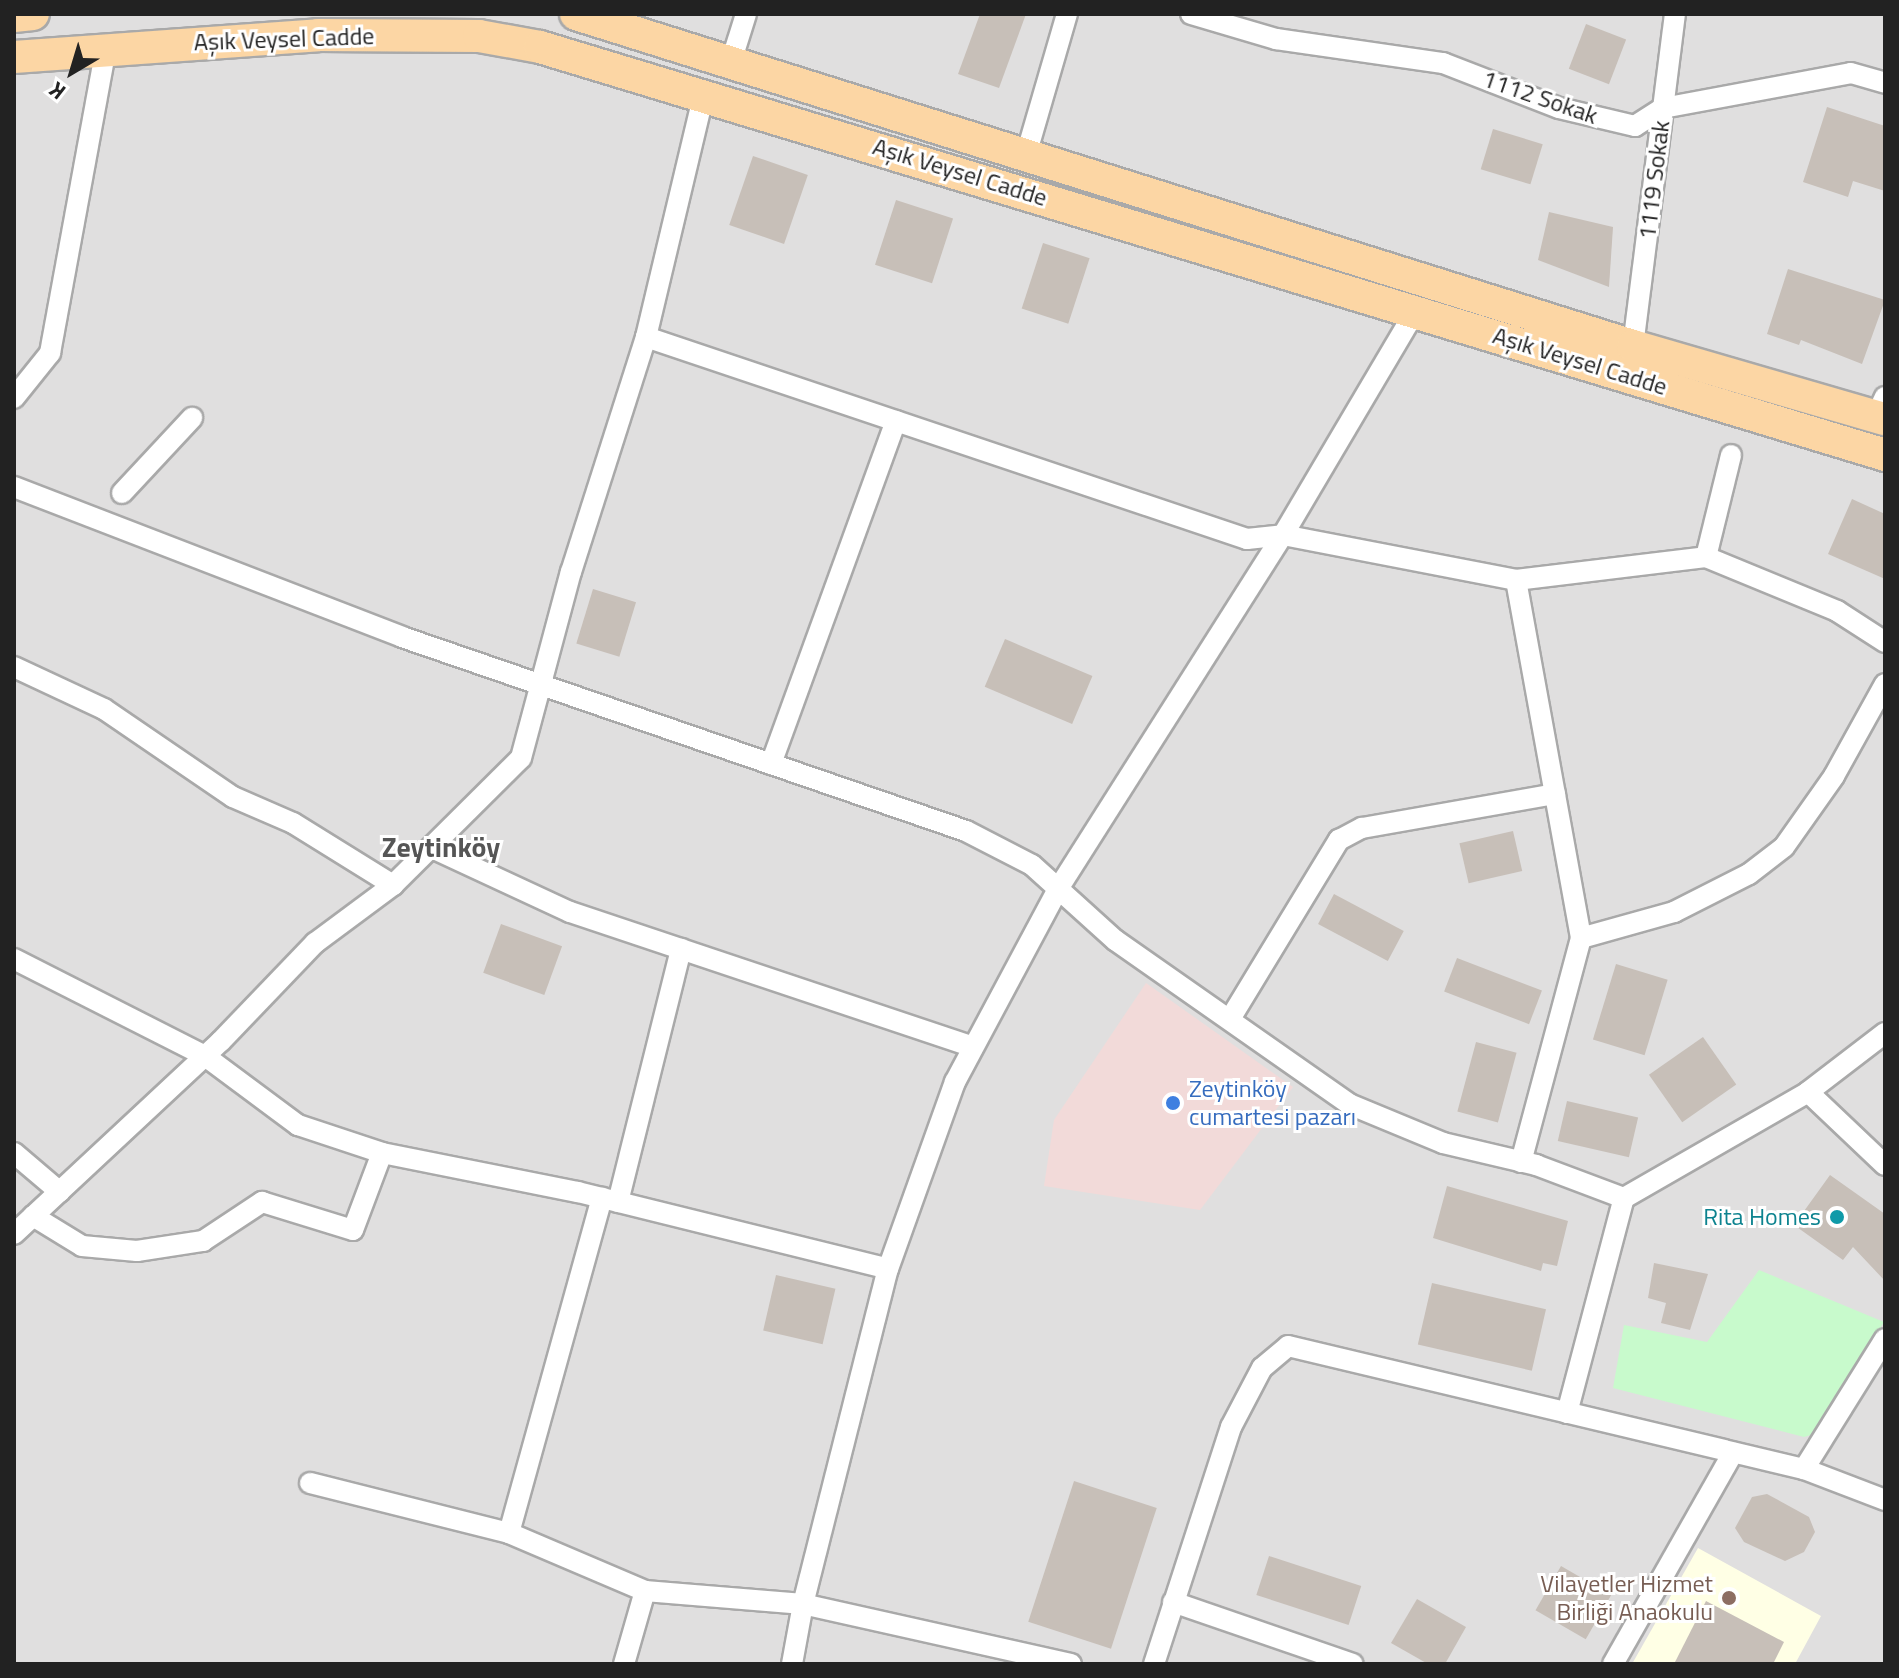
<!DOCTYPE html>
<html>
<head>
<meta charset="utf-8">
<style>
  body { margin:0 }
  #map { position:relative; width:1899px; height:1678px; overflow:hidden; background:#f2efe9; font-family:"Titillium Web",sans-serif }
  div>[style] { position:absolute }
  .residential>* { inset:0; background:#e0dfdf; transform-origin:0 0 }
  .commercial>* { inset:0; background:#f2dad9 }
  .education>* { inset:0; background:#ffffe5 }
  .park>* { inset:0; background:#c8facc }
  .building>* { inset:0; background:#c7bfb8; transform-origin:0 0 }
  .roads { filter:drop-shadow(2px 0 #a9a9a9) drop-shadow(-2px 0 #a9a9a9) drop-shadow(0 2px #a9a9a9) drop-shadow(0 -2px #a9a9a9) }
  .minor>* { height:20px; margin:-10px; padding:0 10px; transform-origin:10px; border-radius:10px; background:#fff }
  .primary>* { height:32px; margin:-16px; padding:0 16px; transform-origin:16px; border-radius:16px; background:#fcd6a4 }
  .dots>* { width:22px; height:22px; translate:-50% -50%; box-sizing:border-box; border:4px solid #fff; border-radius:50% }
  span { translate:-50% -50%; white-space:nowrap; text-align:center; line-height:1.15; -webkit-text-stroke:6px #fff; paint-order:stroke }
  .street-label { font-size:24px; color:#222 }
  .shop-label { font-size:24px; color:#366cbe }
  .left { translate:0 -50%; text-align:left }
  .culture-label { font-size:24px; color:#0d838f }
  .right { translate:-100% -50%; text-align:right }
  .education-label { font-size:24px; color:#785e54 }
  .quarter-label { font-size:28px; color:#555; font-weight:700 }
  .frame { position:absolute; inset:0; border:16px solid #222; pointer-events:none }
  .north { position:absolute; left:32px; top:32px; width:80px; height:80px; -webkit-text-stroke:6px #fff; paint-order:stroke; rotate:218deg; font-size:22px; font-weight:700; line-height:32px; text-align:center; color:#222 }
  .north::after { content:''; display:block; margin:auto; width:28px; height:36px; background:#222; clip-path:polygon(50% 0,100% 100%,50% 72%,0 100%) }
</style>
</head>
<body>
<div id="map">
  <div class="residential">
    <i style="left:14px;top:14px;width:1871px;height:1650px"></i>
  </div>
  <div class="commercial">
    <i style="clip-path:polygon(1146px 983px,1293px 1087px,1200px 1210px,1044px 1186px,1054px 1120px)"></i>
  </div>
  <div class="education">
    <i style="clip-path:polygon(1698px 1548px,1821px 1616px,1795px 1664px,1632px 1664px)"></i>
  </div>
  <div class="park">
    <i style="clip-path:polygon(1759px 1270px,1884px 1322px,1814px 1434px,1804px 1437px,1613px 1388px,1624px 1325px,1707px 1342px)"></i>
  </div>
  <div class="building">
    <i style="clip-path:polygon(980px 14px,1026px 14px,999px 88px,958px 74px)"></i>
    <i style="left:1586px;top:24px;width:43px;height:48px;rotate:21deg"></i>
    <i style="clip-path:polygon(1827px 107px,1885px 126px,1885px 191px,1853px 181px,1848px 197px,1803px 182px)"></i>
    <i style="left:1493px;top:129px;width:52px;height:42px;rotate:17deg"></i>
    <i style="left:753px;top:156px;width:58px;height:73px;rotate:19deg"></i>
    <i style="left:896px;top:200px;width:60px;height:68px;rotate:18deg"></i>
    <i style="clip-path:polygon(1549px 212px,1613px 227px,1609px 287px,1538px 260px)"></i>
    <i style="left:1043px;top:243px;width:49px;height:69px;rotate:18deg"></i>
    <i style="clip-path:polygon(1788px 269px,1885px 300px,1862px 364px,1801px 340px,1799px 345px,1767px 334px)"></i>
    <i style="clip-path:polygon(1852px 499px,1885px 514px,1885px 579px,1828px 554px)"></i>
    <i style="left:593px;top:589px;width:45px;height:57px;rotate:17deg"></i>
    <i style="left:1005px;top:639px;width:95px;height:52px;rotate:23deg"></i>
    <i style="left:1513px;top:831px;width:41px;height:55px;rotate:77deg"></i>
    <i style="left:1334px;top:894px;width:79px;height:34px;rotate:28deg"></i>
    <i style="left:501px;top:924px;width:65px;height:52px;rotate:20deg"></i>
    <i style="left:1457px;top:958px;width:91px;height:36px;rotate:21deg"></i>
    <i style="left:1616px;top:964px;width:54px;height:79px;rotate:17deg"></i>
    <i style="left:1703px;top:1037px;width:58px;height:66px;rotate:55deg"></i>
    <i style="left:1476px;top:1042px;width:42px;height:72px;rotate:15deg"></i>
    <i style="left:1567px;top:1101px;width:73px;height:41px;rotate:13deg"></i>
    <i style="clip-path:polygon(1830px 1175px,1885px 1214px,1885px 1281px,1853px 1247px,1843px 1260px,1794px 1225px)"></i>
    <i style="clip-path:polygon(1447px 1186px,1568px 1221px,1557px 1266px,1543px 1263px,1541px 1271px,1433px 1238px)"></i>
    <i style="clip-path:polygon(1654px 1263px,1708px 1274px,1690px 1330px,1661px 1323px,1666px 1303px,1648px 1298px)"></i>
    <i style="left:776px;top:1275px;width:61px;height:57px;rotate:13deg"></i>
    <i style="left:1432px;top:1283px;width:117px;height:63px;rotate:13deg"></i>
    <i style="left:1074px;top:1481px;width:87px;height:148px;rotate:18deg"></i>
    <i style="clip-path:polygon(1767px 1494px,1809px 1517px,1815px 1532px,1804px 1552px,1785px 1561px,1744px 1542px,1735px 1528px,1752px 1497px)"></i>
    <i style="left:1269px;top:1556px;width:97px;height:41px;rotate:18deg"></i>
    <i style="left:1561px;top:1566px;width:58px;height:51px;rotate:30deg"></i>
    <i style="clip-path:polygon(1417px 1599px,1466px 1627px,1445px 1664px,1428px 1664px,1391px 1643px)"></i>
    <i style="clip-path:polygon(1706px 1601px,1784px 1642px,1773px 1664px,1674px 1664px)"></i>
  </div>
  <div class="roads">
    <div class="minor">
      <i style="left:1191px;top:14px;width:89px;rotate:16.4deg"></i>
      <i style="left:1276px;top:39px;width:169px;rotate:8.2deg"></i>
      <i style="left:1443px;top:63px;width:124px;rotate:21.2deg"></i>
      <i style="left:1559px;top:108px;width:78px;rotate:13.3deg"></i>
      <i style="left:1635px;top:126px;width:33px;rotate:-33deg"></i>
      <i style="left:1663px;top:108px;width:191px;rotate:-10.5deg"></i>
      <i style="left:1851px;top:73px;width:35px;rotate:16deg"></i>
      <i style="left:731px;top:62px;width:50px;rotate:-72.6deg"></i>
      <i style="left:1026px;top:155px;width:147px;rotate:-73.8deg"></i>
      <i style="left:646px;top:337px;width:634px;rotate:18.58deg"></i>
      <i style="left:1247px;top:539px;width:36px;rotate:-6deg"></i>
      <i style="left:1283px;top:535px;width:237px;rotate:10.9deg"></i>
      <i style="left:1516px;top:580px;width:191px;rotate:-6.9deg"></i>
      <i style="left:1706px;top:557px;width:142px;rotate:22.4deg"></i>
      <i style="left:1837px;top:611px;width:57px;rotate:32.9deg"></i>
      <i style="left:1633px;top:346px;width:335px;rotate:-82.8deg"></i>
      <i style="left:14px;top:398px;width:58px;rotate:-51.3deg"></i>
      <i style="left:50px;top:353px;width:310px;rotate:-79.6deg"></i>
      <i style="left:1876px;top:416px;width:21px;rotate:-65deg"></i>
      <i style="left:14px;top:487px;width:416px;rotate:21.1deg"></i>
      <i style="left:402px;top:637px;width:596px;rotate:18.98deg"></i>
      <i style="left:966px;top:831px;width:74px;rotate:27.3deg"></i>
      <i style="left:1032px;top:865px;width:112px;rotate:42.1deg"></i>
      <i style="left:1115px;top:940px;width:286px;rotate:35deg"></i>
      <i style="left:1349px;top:1104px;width:102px;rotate:22.5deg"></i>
      <i style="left:1443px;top:1143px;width:96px;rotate:13.3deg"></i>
      <i style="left:1536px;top:1165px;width:94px;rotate:20.6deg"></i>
      <i style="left:122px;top:493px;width:103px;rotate:-47deg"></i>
      <i style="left:1706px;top:557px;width:105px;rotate:-76.2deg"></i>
      <i style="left:1516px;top:580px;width:364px;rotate:79.7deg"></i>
      <i style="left:1581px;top:938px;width:232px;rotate:105deg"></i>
      <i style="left:14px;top:667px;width:99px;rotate:25deg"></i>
      <i style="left:104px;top:709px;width:156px;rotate:34.3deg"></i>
      <i style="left:233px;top:797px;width:65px;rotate:23.4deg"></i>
      <i style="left:293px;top:823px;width:118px;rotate:31.8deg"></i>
      <i style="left:771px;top:764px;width:365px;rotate:-70deg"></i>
      <i style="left:432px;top:848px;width:152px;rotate:24.9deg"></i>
      <i style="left:570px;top:912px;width:425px;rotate:18.5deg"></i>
      <i style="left:1581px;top:938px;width:97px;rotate:-15.6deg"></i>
      <i style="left:1674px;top:912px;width:84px;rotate:-26.9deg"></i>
      <i style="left:1749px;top:874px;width:44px;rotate:-37.6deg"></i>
      <i style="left:1784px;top:847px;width:87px;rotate:-54.8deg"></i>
      <i style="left:1834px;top:776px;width:105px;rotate:-61deg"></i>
      <i style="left:14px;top:959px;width:214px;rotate:26.9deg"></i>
      <i style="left:205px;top:1056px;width:116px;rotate:36.6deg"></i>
      <i style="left:298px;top:1125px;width:89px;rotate:18.4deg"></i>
      <i style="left:382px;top:1153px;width:200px;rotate:11.3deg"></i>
      <i style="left:578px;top:1192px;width:319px;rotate:13.9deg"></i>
      <i style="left:1230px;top:1019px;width:210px;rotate:-58.7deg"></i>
      <i style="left:1339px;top:840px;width:26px;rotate:-28deg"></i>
      <i style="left:1362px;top:828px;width:196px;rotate:-10deg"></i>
      <i style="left:1808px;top:1092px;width:106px;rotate:43.5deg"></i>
      <i style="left:14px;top:1153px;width:60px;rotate:40.3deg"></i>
      <i style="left:618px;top:1202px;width:261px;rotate:-76deg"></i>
      <i style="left:33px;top:1216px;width:57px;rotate:31.5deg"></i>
      <i style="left:82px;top:1246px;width:55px;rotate:5.2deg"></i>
      <i style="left:137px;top:1251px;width:67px;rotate:-8.6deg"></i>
      <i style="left:203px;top:1241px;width:71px;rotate:-33.5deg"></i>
      <i style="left:262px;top:1202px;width:95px;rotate:17.1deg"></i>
      <i style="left:353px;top:1230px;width:82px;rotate:-69.4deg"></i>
      <i style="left:14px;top:1234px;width:283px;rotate:-43deg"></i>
      <i style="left:221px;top:1041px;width:136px;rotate:-46.2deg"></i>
      <i style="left:315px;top:943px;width:97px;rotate:-36.6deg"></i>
      <i style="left:393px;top:885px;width:180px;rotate:-44.8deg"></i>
      <i style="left:521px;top:758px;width:193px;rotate:-75deg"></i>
      <i style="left:571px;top:572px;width:247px;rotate:-72.3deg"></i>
      <i style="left:646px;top:337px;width:251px;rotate:-76.6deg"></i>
      <i style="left:1567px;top:1413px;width:222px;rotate:-75.2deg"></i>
      <i style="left:1624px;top:1198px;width:212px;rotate:-29.9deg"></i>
      <i style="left:1808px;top:1092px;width:97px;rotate:-37.5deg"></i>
      <i style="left:1804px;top:1469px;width:153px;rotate:-58.1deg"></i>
      <i style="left:310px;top:1483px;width:205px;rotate:14.1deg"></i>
      <i style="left:509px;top:1533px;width:148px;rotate:23.1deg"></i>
      <i style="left:509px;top:1533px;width:348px;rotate:-74.5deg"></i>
      <i style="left:1173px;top:1602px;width:190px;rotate:19deg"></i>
      <i style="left:624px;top:1664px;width:76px;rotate:-74deg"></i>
      <i style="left:645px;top:1591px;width:159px;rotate:4.7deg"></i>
      <i style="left:803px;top:1604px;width:61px;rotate:100.4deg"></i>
      <i style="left:1071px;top:1664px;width:275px;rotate:-167.4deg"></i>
      <i style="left:803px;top:1604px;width:346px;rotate:-75.8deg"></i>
      <i style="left:888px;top:1269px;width:199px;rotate:-70.3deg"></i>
      <i style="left:955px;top:1082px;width:219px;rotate:-61.9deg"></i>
      <i style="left:1058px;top:889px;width:419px;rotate:-57.6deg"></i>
      <i style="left:1283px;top:535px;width:259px;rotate:-59.4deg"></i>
      <i style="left:1154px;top:1664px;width:249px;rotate:-72deg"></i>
      <i style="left:1231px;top:1427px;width:67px;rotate:-62.3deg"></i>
      <i style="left:1262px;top:1368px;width:34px;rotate:-40deg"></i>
      <i style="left:1288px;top:1346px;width:530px;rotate:13.41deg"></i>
      <i style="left:1804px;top:1469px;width:87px;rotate:20.9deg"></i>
      <i style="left:1613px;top:1664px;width:243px;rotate:-60.4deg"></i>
    </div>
    <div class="primary">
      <i style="left:576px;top:14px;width:1108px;rotate:17.44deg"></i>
      <i style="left:1633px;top:346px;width:262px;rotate:16.2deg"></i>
      <i style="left:14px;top:16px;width:19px;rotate:-6deg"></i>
      <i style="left:14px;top:57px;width:305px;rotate:-4.1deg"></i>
      <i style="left:318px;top:35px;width:161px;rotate:0.4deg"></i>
      <i style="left:479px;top:36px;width:62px;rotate:10.2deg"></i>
      <i style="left:540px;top:47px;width:1406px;rotate:16.87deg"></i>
    </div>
  </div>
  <div class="dots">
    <i style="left:1173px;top:1103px;background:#3f7fe0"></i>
    <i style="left:1837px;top:1217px;background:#0f9aa8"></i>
    <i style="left:1729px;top:1598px;background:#8d6e63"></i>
  </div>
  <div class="street-label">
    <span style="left:284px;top:39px;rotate:-2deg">Aşık Veysel Cadde</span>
    <span style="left:1540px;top:97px;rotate:19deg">1112 Sokak</span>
    <span style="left:960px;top:172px;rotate:17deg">Aşık Veysel Cadde</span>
    <span style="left:1654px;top:180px;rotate:-83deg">1119 Sokak</span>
    <span style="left:1580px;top:361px;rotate:17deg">Aşık Veysel Cadde</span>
  </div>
  <div class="shop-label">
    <span class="left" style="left:1189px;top:1103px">Zeytinköy<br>cumartesi pazarı</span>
  </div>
  <div class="culture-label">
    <span class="right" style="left:1821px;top:1217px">Rita Homes</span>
  </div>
  <div class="education-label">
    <span class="right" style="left:1713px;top:1598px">Vilayetler Hizmet<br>Birliği Anaokulu</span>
  </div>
  <div class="quarter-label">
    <span style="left:441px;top:847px">Zeytinköy</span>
  </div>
  <div class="frame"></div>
  <div class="north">K</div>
</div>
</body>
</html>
